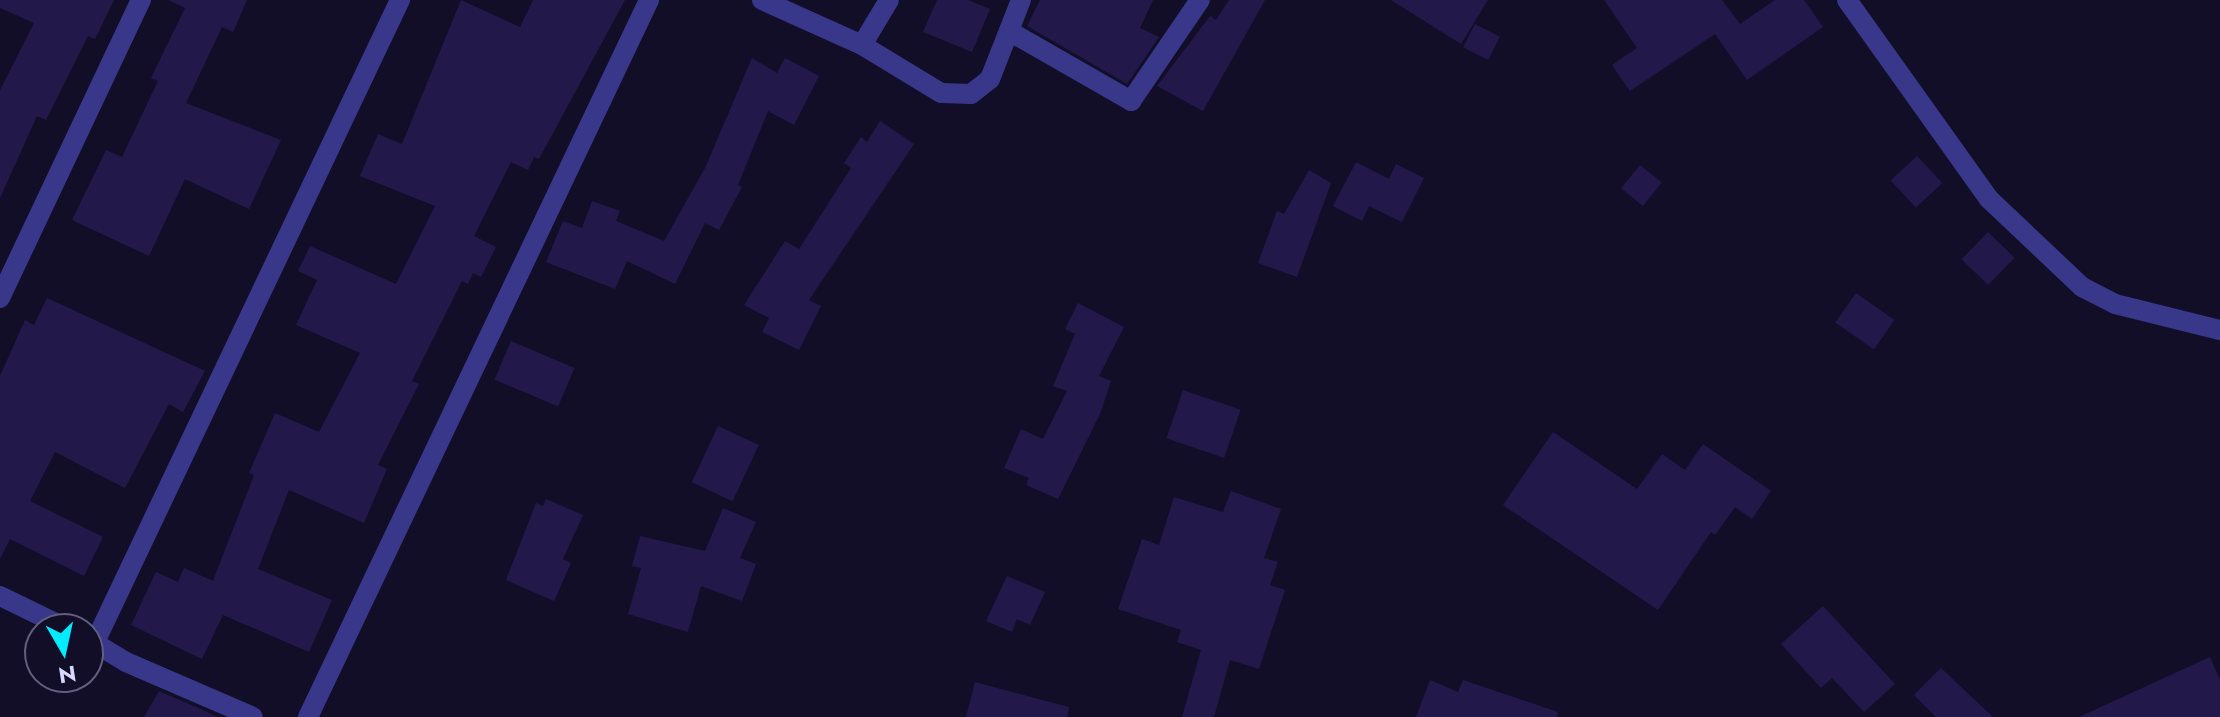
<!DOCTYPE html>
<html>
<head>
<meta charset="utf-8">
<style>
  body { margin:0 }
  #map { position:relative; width:2220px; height:717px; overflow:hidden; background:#120e28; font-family:Jost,sans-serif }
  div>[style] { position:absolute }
  .building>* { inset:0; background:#22194a; transform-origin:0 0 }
  .street>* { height:20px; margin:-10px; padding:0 10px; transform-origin:10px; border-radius:10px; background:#38378a }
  span { translate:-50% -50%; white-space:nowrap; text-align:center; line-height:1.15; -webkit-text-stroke:6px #120e28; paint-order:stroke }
  .north { position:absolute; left:24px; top:613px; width:80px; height:80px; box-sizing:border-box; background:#120e28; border:2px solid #625e7e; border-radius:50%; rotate:171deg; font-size:22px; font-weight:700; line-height:32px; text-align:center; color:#d9d6ff }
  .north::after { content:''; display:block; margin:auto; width:28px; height:36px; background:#02ecff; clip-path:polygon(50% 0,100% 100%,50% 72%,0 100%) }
</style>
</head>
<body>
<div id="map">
  <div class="building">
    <i style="clip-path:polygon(0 0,114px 0,95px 39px,88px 36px,46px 120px,37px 116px,0 198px,0 90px,34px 23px,0 8px)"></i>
    <i style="clip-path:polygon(168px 0,247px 0,233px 32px,222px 27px,186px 103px,281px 140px,249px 209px,185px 179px,149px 256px,72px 220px,106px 150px,122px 157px,158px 81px,151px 78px,185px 8px)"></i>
    <i style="clip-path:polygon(461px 0,520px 27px,533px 0,625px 0,539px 159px,534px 157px,528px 170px,511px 162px,474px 236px,496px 247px,481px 277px,473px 273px,468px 284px,462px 281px,412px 381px,419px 384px,378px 465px,387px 469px,364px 523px,289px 490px,258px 569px,332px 600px,309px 652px,223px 615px,202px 659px,131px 625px,156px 572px,178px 582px,184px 568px,213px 581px,254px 475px,249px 473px,275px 413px,319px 432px,360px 353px,296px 325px,317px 280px,298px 271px,310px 246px,396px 284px,435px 206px,360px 176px,378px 134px,402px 144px)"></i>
    <i style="clip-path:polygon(937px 0,968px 0,990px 9px,972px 52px,923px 32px)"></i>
    <i style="clip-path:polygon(1040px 0,1153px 0,1140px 28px,1159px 37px,1127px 84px,1027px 26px)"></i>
    <i style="clip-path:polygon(1229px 0,1265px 0,1203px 111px,1157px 86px,1210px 16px,1216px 20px)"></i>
    <i style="clip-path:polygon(1391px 0,1488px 0,1461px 44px)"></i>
    <i style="clip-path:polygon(1604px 0,1722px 0,1740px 24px,1775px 0,1804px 0,1823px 27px,1747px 80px,1715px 34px,1630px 91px,1612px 65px,1637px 48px)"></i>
    <i style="left:1475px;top:24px;width:28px;height:26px;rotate:27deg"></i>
    <i style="clip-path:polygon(752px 58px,777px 73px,785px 58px,819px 76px,794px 125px,768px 111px,738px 185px,742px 187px,719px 230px,705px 223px,675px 284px,627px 261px,615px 289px,546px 262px,563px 221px,582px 228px,592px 201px,620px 211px,616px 221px,664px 241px,705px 168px)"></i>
    <i style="clip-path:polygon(880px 121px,914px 144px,809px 300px,821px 306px,799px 350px,762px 332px,769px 318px,744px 305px,785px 241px,799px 249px,851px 168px,844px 163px,861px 137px,867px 142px)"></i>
    <i style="left:1917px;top:156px;width:37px;height:36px;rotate:47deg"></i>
    <i style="clip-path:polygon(1356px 162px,1389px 179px,1396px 164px,1424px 178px,1402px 222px,1369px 206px,1362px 221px,1333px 206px)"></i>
    <i style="left:1640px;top:165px;width:28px;height:30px;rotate:39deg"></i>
    <i style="clip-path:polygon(1309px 170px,1331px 183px,1297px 277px,1258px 263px,1277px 211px,1284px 214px)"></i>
    <i style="left:1988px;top:232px;width:37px;height:38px;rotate:44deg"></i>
    <i style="left:1856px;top:293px;width:47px;height:36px;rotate:35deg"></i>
    <i style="clip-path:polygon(47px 298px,205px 371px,183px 412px,169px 404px,125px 488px,55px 452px,30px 501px,103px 537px,84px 576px,10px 539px,0 559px,0 376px,25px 320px,34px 325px)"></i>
    <i style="clip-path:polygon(1078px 303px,1124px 327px,1099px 376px,1111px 381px,1100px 414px,1058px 499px,1026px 485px,1029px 478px,1004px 468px,1021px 429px,1043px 439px,1067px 391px,1053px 386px,1075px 334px,1065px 329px)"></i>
    <i style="left:511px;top:341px;width:69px;height:42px;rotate:23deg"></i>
    <i style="left:1183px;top:390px;width:61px;height:51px;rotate:19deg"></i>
    <i style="left:718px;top:426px;width:45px;height:62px;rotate:25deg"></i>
    <i style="clip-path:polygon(1553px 432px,1637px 489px,1662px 454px,1685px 470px,1703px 444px,1771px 491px,1752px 519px,1735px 507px,1715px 535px,1711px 532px,1658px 610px,1503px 505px)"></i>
    <i style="clip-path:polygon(1231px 491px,1281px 509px,1264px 558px,1278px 562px,1270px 585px,1285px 590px,1259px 669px,1230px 660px,1214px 717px,1182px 717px,1201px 650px,1177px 642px,1181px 630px,1118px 609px,1142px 539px,1159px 545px,1174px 497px,1223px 512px)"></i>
    <i style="clip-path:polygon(546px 499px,583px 515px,563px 559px,571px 563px,554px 601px,506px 580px,536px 503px,543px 506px)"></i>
    <i style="clip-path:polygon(723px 508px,756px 522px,740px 558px,756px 564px,742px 601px,701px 586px,688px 632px,628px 614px,641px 568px,632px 566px,640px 536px,705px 551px)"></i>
    <i style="clip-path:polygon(1007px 576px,1045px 592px,1030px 625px,1017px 619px,1012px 632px,986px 621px)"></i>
    <i style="clip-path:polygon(1823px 606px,1895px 684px,1864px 712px,1832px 678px,1821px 688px,1781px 644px)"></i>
    <i style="clip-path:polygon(2210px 657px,2220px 680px,2220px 717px,2079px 717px)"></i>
    <i style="clip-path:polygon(1941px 668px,1993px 717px,1936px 717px,1914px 695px)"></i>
    <i style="clip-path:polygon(1430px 680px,1458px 692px,1463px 680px,1558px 712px,1557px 717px,1416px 717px)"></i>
    <i style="clip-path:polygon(975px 682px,1069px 707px,1067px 717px,966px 717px)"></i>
    <i style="clip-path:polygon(159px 691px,203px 710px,217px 717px,144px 717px)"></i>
  </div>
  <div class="street">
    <i style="left:762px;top:0;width:110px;rotate:24.2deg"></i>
    <i style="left:862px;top:45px;width:52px;rotate:-59deg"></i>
    <i style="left:1847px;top:0;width:244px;rotate:54.5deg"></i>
    <i style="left:1989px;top:199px;width:128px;rotate:43.4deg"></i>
    <i style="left:2082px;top:287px;width:37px;rotate:27deg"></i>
    <i style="left:2115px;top:304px;width:108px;rotate:13.9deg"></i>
    <i style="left:1009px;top:31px;width:141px;rotate:29.8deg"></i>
    <i style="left:1131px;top:101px;width:122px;rotate:-55.7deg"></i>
    <i style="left:862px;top:45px;width:92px;rotate:31.3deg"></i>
    <i style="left:941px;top:93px;width:30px;rotate:2deg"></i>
    <i style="left:971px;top:94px;width:24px;rotate:-38deg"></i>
    <i style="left:990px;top:79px;width:85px;rotate:-68.6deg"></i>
    <i style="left:0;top:298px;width:330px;rotate:-64.7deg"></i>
    <i style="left:0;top:596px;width:76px;rotate:25.9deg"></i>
    <i style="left:88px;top:639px;width:44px;rotate:31.2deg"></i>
    <i style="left:126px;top:662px;width:138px;rotate:23.4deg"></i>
    <i style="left:95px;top:642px;width:711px;rotate:-64.59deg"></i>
    <i style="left:308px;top:717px;width:794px;rotate:-64.56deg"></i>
  </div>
  <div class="north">N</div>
</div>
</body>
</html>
